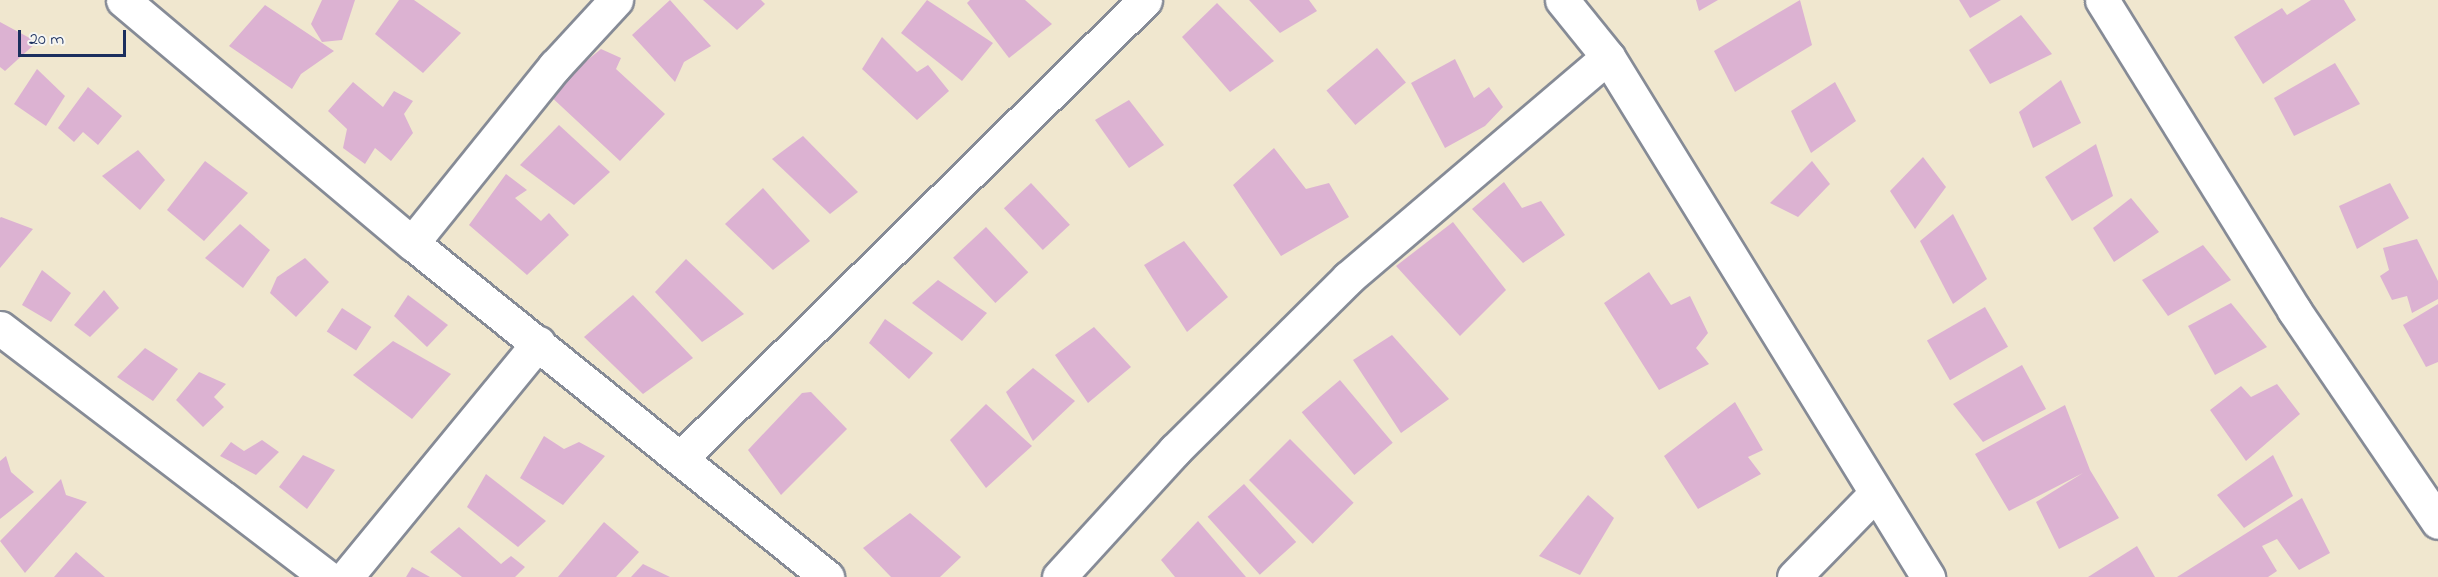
<!DOCTYPE html>
<html>
<head>
<meta charset="utf-8">
<style>
  body { margin:0 }
  #map { position:relative; width:2438px; height:577px; overflow:hidden; background:#f0e7cf; font-family:"Indie Flower",sans-serif }
  div>[style] { position:absolute }
  .building>* { inset:0; background:#dcb2d2; transform-origin:0 0 }
  .roads { filter:drop-shadow(2px 0 #868b96) drop-shadow(-2px 0 #868b96) drop-shadow(0 2px #868b96) drop-shadow(0 -2px #868b96) }
  .minor>* { height:33px; margin:-16.5px; padding:0 16.5px; transform-origin:16.5px; border-radius:16.5px; background:#fff }
  span { translate:-50% -50%; white-space:nowrap; text-align:center; line-height:1.15; -webkit-text-stroke:4.5px #f6f6f2; paint-order:stroke }
  .scale { position:absolute; left:18px; top:30px; width:108px; height:27px; box-sizing:border-box; border:3px solid #1b2f5e; border-top:0; padding-left:8px; font-size:18px; line-height:21px; white-space:nowrap; color:#1b2f5e; -webkit-text-stroke:4px #f6f6f2; paint-order:stroke }
</style>
</head>
<body>
<div id="map">
  <div class="building">
    <i style="clip-path:polygon(322px 0,355px 0,342px 40px,322px 42px,311px 24px)"></i>
    <i style="clip-path:polygon(399px 0,414px 0,461px 33px,423px 73px,375px 34px)"></i>
    <i style="clip-path:polygon(670px 0,711px 46px,684px 62px,675px 82px,632px 35px)"></i>
    <i style="clip-path:polygon(703px 0,761px 0,765px 4px,737px 30px)"></i>
    <i style="clip-path:polygon(927px 0,993px 43px,962px 81px,901px 33px)"></i>
    <i style="clip-path:polygon(970px 0,1025px 0,1052px 24px,1009px 58px,967px 3px)"></i>
    <i style="clip-path:polygon(1249px 0,1309px 0,1317px 11px,1280px 33px)"></i>
    <i style="clip-path:polygon(1696px 0,1718px 0,1699px 11px)"></i>
    <i style="clip-path:polygon(1800px 0,1812px 45px,1735px 92px,1714px 51px)"></i>
    <i style="clip-path:polygon(1959px 0,2001px 0,1970px 18px)"></i>
    <i style="clip-path:polygon(2311px 0,2344px 0,2356px 20px,2263px 84px,2234px 37px,2282px 8px,2287px 15px)"></i>
    <i style="clip-path:polygon(1217px 3px,1274px 61px,1230px 92px,1182px 37px)"></i>
    <i style="clip-path:polygon(265px 5px,334px 51px,301px 74px,292px 89px,229px 46px)"></i>
    <i style="clip-path:polygon(2021px 15px,2052px 54px,1990px 84px,1969px 50px)"></i>
    <i style="clip-path:polygon(0 22px,37px 42px,5px 71px,0 67px)"></i>
    <i style="clip-path:polygon(882px 37px,917px 72px,928px 65px,949px 91px,917px 120px,862px 69px)"></i>
    <i style="left:1377px;top:48px;width:45px;height:66px;rotate:50deg"></i>
    <i style="clip-path:polygon(601px 49px,621px 58px,616px 69px,665px 114px,620px 161px,547px 93px)"></i>
    <i style="clip-path:polygon(1455px 59px,1474px 98px,1489px 87px,1503px 107px,1485px 126px,1445px 148px,1411px 83px)"></i>
    <i style="clip-path:polygon(2335px 63px,2360px 104px,2294px 136px,2274px 98px)"></i>
    <i style="clip-path:polygon(37px 69px,65px 96px,46px 126px,14px 104px)"></i>
    <i style="clip-path:polygon(2061px 80px,2081px 123px,2033px 148px,2019px 112px)"></i>
    <i style="clip-path:polygon(353px 82px,383px 107px,394px 91px,413px 101px,404px 114px,413px 133px,391px 161px,375px 148px,365px 164px,343px 148px,347px 129px,328px 111px)"></i>
    <i style="clip-path:polygon(1835px 82px,1856px 121px,1811px 153px,1791px 111px)"></i>
    <i style="clip-path:polygon(88px 87px,122px 116px,98px 145px,83px 132px,74px 142px,58px 128px)"></i>
    <i style="clip-path:polygon(1129px 100px,1164px 145px,1129px 168px,1095px 120px)"></i>
    <i style="clip-path:polygon(559px 125px,610px 172px,574px 205px,520px 165px)"></i>
    <i style="clip-path:polygon(803px 136px,858px 192px,830px 214px,772px 159px)"></i>
    <i style="clip-path:polygon(2096px 144px,2113px 196px,2072px 221px,2045px 177px)"></i>
    <i style="clip-path:polygon(1274px 148px,1306px 189px,1329px 183px,1349px 217px,1281px 256px,1233px 185px)"></i>
    <i style="clip-path:polygon(138px 150px,165px 180px,140px 210px,102px 176px)"></i>
    <i style="clip-path:polygon(1923px 157px,1946px 187px,1915px 229px,1890px 191px)"></i>
    <i style="clip-path:polygon(205px 161px,248px 193px,204px 241px,167px 210px)"></i>
    <i style="clip-path:polygon(1812px 161px,1830px 184px,1798px 217px,1770px 203px)"></i>
    <i style="clip-path:polygon(506px 174px,527px 190px,515px 198px,541px 221px,549px 213px,569px 235px,527px 275px,469px 225px)"></i>
    <i style="clip-path:polygon(1504px 182px,1522px 208px,1541px 201px,1565px 235px,1523px 263px,1472px 209px)"></i>
    <i style="left:1031px;top:183px;width:57px;height:37px;rotate:47deg"></i>
    <i style="clip-path:polygon(2390px 183px,2409px 218px,2357px 249px,2339px 206px)"></i>
    <i style="clip-path:polygon(763px 188px,810px 241px,773px 270px,725px 224px)"></i>
    <i style="clip-path:polygon(2131px 198px,2159px 232px,2114px 262px,2093px 228px)"></i>
    <i style="clip-path:polygon(1953px 214px,1987px 279px,1953px 304px,1920px 241px)"></i>
    <i style="clip-path:polygon(1px 217px,33px 229px,0 268px,0 218px)"></i>
    <i style="clip-path:polygon(1453px 222px,1506px 290px,1460px 336px,1396px 266px)"></i>
    <i style="clip-path:polygon(240px 224px,270px 250px,243px 288px,205px 258px)"></i>
    <i style="left:986px;top:227px;width:62px;height:45px;rotate:47deg"></i>
    <i style="clip-path:polygon(2417px 239px,2438px 281px,2438px 299px,2412px 313px,2407px 296px,2392px 300px,2380px 276px,2389px 270px,2383px 248px)"></i>
    <i style="clip-path:polygon(1184px 241px,1228px 297px,1187px 332px,1144px 265px)"></i>
    <i style="clip-path:polygon(2203px 245px,2231px 280px,2168px 316px,2142px 280px)"></i>
    <i style="clip-path:polygon(305px 258px,329px 282px,296px 317px,270px 293px,277px 277px)"></i>
    <i style="clip-path:polygon(686px 259px,744px 314px,702px 342px,655px 292px)"></i>
    <i style="clip-path:polygon(42px 270px,71px 293px,51px 322px,22px 305px)"></i>
    <i style="clip-path:polygon(1649px 272px,1671px 305px,1690px 296px,1708px 333px,1696px 348px,1709px 364px,1659px 390px,1604px 303px)"></i>
    <i style="clip-path:polygon(938px 280px,987px 313px,962px 341px,912px 303px)"></i>
    <i style="clip-path:polygon(104px 290px,119px 308px,90px 337px,74px 325px)"></i>
    <i style="clip-path:polygon(408px 295px,448px 325px,427px 347px,394px 316px)"></i>
    <i style="clip-path:polygon(633px 295px,693px 358px,643px 394px,584px 337px)"></i>
    <i style="clip-path:polygon(2231px 303px,2267px 347px,2215px 375px,2188px 326px)"></i>
    <i style="clip-path:polygon(2438px 304px,2438px 362px,2426px 367px,2403px 325px)"></i>
    <i style="left:1985px;top:307px;width:46px;height:67px;rotate:60deg"></i>
    <i style="left:342px;top:308px;width:35px;height:28px;rotate:33deg"></i>
    <i style="clip-path:polygon(885px 319px,933px 353px,909px 379px,869px 343px)"></i>
    <i style="clip-path:polygon(1094px 327px,1131px 367px,1088px 403px,1055px 355px)"></i>
    <i style="clip-path:polygon(1392px 335px,1449px 399px,1401px 433px,1353px 360px)"></i>
    <i style="clip-path:polygon(393px 341px,451px 374px,412px 419px,353px 375px)"></i>
    <i style="clip-path:polygon(145px 348px,178px 369px,153px 401px,117px 377px)"></i>
    <i style="clip-path:polygon(2022px 365px,2046px 409px,1983px 442px,1953px 404px)"></i>
    <i style="clip-path:polygon(1033px 368px,1075px 401px,1033px 441px,1006px 392px)"></i>
    <i style="clip-path:polygon(199px 372px,226px 384px,214px 397px,224px 407px,203px 427px,176px 400px)"></i>
    <i style="left:1340px;top:380px;width:82px;height:50px;rotate:50deg"></i>
    <i style="clip-path:polygon(2277px 384px,2300px 414px,2246px 461px,2210px 410px,2241px 386px,2251px 397px)"></i>
    <i style="clip-path:polygon(811px 392px,847px 429px,781px 495px,748px 450px,802px 393px)"></i>
    <i style="clip-path:polygon(1735px 402px,1763px 450px,1748px 457px,1761px 474px,1698px 509px,1664px 456px)"></i>
    <i style="clip-path:polygon(986px 404px,1032px 446px,986px 488px,950px 440px)"></i>
    <i style="clip-path:polygon(2065px 405px,2090px 470px,2119px 518px,2059px 549px,2036px 502px,2083px 473px,2009px 511px,1975px 454px)"></i>
    <i style="clip-path:polygon(544px 436px,564px 449px,579px 442px,605px 456px,563px 505px,520px 478px)"></i>
    <i style="left:1290px;top:439px;width:90px;height:58px;rotate:45deg"></i>
    <i style="clip-path:polygon(262px 440px,279px 452px,256px 475px,220px 456px,231px 442px,244px 451px)"></i>
    <i style="clip-path:polygon(303px 455px,335px 470px,307px 509px,279px 487px)"></i>
    <i style="clip-path:polygon(2273px 455px,2293px 496px,2244px 528px,2217px 495px)"></i>
    <i style="clip-path:polygon(6px 456px,11px 472px,34px 492px,0 519px,0 461px)"></i>
    <i style="clip-path:polygon(486px 474px,546px 521px,518px 547px,467px 507px)"></i>
    <i style="clip-path:polygon(61px 479px,66px 495px,87px 502px,25px 573px,0 541px)"></i>
    <i style="left:1244px;top:484px;width:78px;height:49px;rotate:48deg"></i>
    <i style="clip-path:polygon(1588px 495px,1614px 518px,1580px 575px,1539px 556px)"></i>
    <i style="clip-path:polygon(2302px 498px,2330px 553px,2299px 570px,2277px 539px,2262px 546px,2277px 571px,2268px 577px,2177px 577px)"></i>
    <i style="clip-path:polygon(910px 513px,961px 557px,940px 577px,891px 577px,863px 548px)"></i>
    <i style="clip-path:polygon(1198px 521px,1246px 577px,1175px 577px,1161px 560px)"></i>
    <i style="clip-path:polygon(604px 522px,639px 552px,616px 577px,558px 577px)"></i>
    <i style="clip-path:polygon(459px 527px,501px 564px,511px 556px,525px 567px,515px 577px,462px 577px,430px 552px)"></i>
    <i style="clip-path:polygon(2137px 546px,2155px 577px,2088px 577px)"></i>
    <i style="clip-path:polygon(76px 552px,105px 577px,54px 577px)"></i>
    <i style="clip-path:polygon(643px 564px,670px 577px,631px 577px)"></i>
    <i style="clip-path:polygon(412px 567px,430px 577px,406px 577px)"></i>
  </div>
  <div class="roads">
    <div class="minor">
      <i style="left:123px;top:0;width:378px;rotate:40.1deg"></i>
      <i style="left:412px;top:243px;width:533px;rotate:38.83deg"></i>
      <i style="left:1562px;top:0;width:73px;rotate:51.1deg"></i>
      <i style="left:1608px;top:57px;width:611px;rotate:58.39deg"></i>
      <i style="left:2102px;top:0;width:365px;rotate:58.2deg"></i>
      <i style="left:2294px;top:310px;width:256px;rotate:55.8deg"></i>
      <i style="left:412px;top:243px;width:228px;rotate:-51.1deg"></i>
      <i style="left:555px;top:66px;width:90px;rotate:-47.3deg"></i>
      <i style="left:0;top:328px;width:411px;rotate:37.3deg"></i>
      <i style="left:681px;top:458px;width:652px;rotate:-44.63deg"></i>
      <i style="left:346px;top:577px;width:303px;rotate:-50.6deg"></i>
      <i style="left:1059px;top:577px;width:172px;rotate:-47.6deg"></i>
      <i style="left:1175px;top:450px;width:244px;rotate:-44.8deg"></i>
      <i style="left:1348px;top:278px;width:341px;rotate:-40.4deg"></i>
      <i style="left:1794px;top:577px;width:117px;rotate:-45.7deg"></i>
    </div>
  </div>
  <div class="scale">20 m</div>
</div>
</body>
</html>
